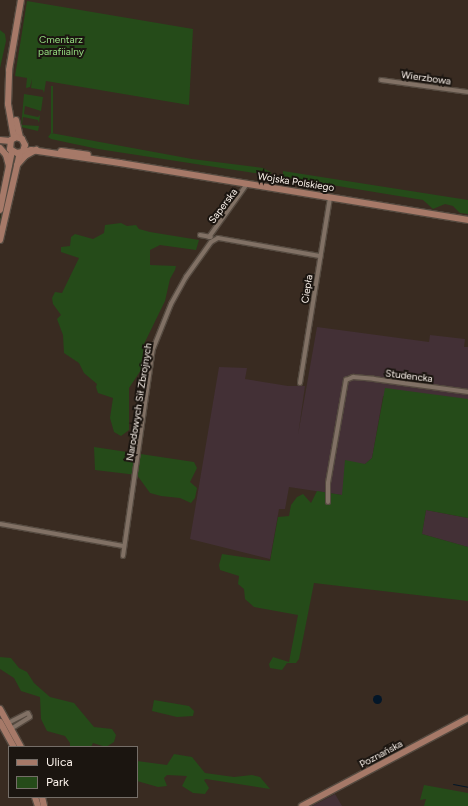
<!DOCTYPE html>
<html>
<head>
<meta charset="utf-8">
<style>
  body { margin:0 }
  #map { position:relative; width:468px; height:806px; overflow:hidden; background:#392b21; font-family:Figtree,sans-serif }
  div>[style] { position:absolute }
  .industrial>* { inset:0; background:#433036 }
  .green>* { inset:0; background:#254b19; transform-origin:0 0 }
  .water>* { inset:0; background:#031628 }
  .round { border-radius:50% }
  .stream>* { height:1px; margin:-0.5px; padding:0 0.5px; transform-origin:0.5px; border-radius:0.5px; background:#031628 }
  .roads { filter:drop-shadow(1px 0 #554a40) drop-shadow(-1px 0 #554a40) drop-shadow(0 1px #554a40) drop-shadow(0 -1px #554a40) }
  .street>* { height:4px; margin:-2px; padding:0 2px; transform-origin:2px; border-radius:2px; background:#817165 }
  .secondary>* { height:6px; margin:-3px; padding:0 3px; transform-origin:3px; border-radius:3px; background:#a67968 }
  span { translate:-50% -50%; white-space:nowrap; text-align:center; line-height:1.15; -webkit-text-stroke:4px #1b1510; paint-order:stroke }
  .park-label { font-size:10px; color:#97df82 }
  .street-label { font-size:10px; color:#fcf3ec }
  .legend { position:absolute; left:8px; top:746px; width:130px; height:52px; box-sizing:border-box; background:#1b1510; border:1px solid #756e68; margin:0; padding:5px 7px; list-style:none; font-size:12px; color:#fcf3ec }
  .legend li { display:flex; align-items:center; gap:8px; height:20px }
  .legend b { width:20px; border:1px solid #756e68 }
</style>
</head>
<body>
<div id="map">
  <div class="industrial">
    <i style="clip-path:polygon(317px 327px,429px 342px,430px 335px,465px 339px,464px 347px,468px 347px,468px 413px,383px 396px,372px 458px,365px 464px,342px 495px,289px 487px,285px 509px,279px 509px,270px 559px,190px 539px,219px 367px,247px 368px,245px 379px,288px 386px,305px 386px,298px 435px)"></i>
    <i style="clip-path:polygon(426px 510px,468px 518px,468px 547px,422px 534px)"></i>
    <i style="clip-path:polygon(335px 794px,342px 806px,312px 806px)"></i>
  </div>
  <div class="green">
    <i style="clip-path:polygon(27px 1px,193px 29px,189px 105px,46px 81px,44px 93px,43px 90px,31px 88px,32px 79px,30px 87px,26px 88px,27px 78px,15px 76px)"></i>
    <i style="clip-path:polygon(0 30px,5px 34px,6px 41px,0 68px)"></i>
    <i style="left:51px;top:86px;width:2px;height:47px"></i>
    <i style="clip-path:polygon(24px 94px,43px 97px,41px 111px,25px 106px,24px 114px,38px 117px,40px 115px,39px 123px,38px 120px,23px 117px,22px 125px,39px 126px,38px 131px,21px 127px)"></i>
    <i style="clip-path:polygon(51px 133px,192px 159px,263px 168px,272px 173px,268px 175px,98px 149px,51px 139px,48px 137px)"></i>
    <i style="clip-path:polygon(13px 159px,16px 160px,0 232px,0 220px)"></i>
    <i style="clip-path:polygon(283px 171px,468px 200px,468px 214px,460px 213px,453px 206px,445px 204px,433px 209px,423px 200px,283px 177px)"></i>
    <i style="clip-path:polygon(121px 223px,127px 226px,136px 225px,139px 229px,150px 232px,199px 240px,196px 250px,160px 245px,150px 250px,150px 265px,176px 266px,175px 270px,170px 279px,165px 301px,144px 344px,143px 367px,129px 388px,129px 430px,121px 436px,114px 432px,110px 418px,113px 398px,98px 393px,96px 387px,97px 384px,84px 373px,79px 363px,64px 353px,63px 335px,57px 319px,61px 315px,53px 304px,52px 298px,55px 292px,62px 293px,79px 258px,61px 252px,61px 247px,70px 246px,71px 237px,75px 234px,93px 239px,104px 233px,105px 225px)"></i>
    <i style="clip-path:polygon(385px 388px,468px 399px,468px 518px,426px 510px,422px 534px,468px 547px,468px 601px,314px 583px,299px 659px,296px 663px,287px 663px,282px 670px,270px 668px,269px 664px,273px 657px,289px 662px,298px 615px,254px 607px,245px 599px,244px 589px,238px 584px,239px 576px,220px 570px,219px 565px,222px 554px,270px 561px,278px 517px,289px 516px,291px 505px,297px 497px,303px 494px,311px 503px,317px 491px,342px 495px,345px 460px,365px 464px,372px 458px)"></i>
    <i style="clip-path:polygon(94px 447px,194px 462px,197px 468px,190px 482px,197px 488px,195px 498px,191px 503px,180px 498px,161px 496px,150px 493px,137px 475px,95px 470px)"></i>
    <i style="clip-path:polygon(0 657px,11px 658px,19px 668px,27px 672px,34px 683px,50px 697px,74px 703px,94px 727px,112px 729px,116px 735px,114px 742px,106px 747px,93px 743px,91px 747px,70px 747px,70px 743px,65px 736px,47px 731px,41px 719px,40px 697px,21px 691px,14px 678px,0 669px)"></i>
    <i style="clip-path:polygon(154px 700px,189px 706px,194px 711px,193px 716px,177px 717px,152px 711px)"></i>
    <i style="clip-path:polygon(174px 754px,192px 757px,205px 773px,234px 777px,252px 775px,260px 777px,270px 789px,206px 779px,204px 780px,209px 788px,205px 794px,193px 793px,182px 786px,187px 776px,167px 775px,164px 778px,167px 786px,158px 787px,137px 781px,137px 761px,167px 765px)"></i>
    <i style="clip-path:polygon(424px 785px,468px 793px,468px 806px,424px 806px,426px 799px,420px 800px)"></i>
  </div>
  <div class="water">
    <i class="round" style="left:372.5px;top:694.5px;width:9px;height:9px"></i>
  </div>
  <div class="stream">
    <i style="left:453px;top:784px;width:15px;rotate:11deg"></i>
  </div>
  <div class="roads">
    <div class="street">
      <i style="left:381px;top:80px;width:88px;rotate:7.9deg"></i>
      <i style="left:200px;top:235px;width:11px;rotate:10deg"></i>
      <i style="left:209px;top:237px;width:65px;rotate:-54.4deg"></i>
      <i style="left:300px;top:383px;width:187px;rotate:-80.8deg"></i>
      <i style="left:328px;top:502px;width:19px;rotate:-90deg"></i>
      <i style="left:328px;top:483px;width:105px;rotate:-80.1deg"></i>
      <i style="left:346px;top:380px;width:8px;rotate:-23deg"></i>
      <i style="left:353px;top:377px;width:21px;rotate:5deg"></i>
      <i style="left:374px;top:379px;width:95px;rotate:7.9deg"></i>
      <i style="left:0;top:524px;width:126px;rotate:10.1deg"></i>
      <i style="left:123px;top:556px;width:209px;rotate:-81.8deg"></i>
      <i style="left:153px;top:349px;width:48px;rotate:-68.2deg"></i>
      <i style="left:171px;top:304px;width:31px;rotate:-61deg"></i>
      <i style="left:186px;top:277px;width:43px;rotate:-54.5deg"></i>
      <i style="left:211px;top:242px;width:8px;rotate:-30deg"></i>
      <i style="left:218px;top:238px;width:104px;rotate:10deg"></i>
      <i style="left:8px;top:723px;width:22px;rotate:-27deg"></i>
      <i style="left:28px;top:713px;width:4px;rotate:63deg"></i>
      <i style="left:30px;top:717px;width:22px;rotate:148deg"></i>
    </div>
    <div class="secondary">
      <i style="left:16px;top:120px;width:18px;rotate:77deg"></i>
      <i style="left:14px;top:138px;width:35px;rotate:-100deg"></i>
      <i style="left:8px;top:104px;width:34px;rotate:-88deg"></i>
      <i style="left:9px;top:70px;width:71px;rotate:-80.3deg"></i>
      <i style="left:0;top:140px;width:10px;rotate:6deg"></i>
      <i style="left:0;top:148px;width:9px;rotate:49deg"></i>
      <i style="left:6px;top:155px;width:11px;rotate:75deg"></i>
      <i style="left:23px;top:151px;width:6px;rotate:-72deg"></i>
      <i style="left:25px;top:145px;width:7px;rotate:-117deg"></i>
      <i style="left:22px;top:139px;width:6px;rotate:-162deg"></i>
      <i style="left:16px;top:137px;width:6px;rotate:149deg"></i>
      <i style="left:11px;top:140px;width:9px;rotate:96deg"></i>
      <i style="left:10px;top:149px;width:8px;rotate:30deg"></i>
      <i style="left:17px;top:153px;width:14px;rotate:-12deg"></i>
      <i style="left:31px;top:150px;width:90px;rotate:8.3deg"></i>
      <i style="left:120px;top:163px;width:353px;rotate:9.3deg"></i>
      <i style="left:61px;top:151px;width:27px;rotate:8deg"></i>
      <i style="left:17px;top:165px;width:12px;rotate:-48deg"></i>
      <i style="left:25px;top:156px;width:13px;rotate:-29deg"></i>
      <i style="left:0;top:210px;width:60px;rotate:-78.5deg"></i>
      <i style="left:0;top:240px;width:89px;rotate:-77.1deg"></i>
      <i style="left:0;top:709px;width:43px;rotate:61.1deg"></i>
      <i style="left:0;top:722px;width:29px;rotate:61deg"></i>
      <i style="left:35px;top:797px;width:9px;rotate:72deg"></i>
      <i style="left:42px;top:797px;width:9px;rotate:77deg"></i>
      <i style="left:302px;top:806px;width:188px;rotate:-27.9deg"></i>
    </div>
  </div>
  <div class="park-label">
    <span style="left:61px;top:45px">Cmentarz<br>parafiialny</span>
  </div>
  <div class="street-label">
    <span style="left:426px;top:78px;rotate:8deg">Wierzbowa</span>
    <span style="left:296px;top:182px;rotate:9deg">Wojska Polskiego</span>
    <span style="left:223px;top:206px;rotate:-53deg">Saperska</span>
    <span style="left:307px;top:289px;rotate:-81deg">Ciepła</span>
    <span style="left:409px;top:376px;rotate:7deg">Studencka</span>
    <span style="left:139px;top:402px;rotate:-81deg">Narodowych Sił Zbrojnych</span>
    <span style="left:381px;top:754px;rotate:-28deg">Poznańska</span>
  </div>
  <ul class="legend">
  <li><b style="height:5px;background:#a67968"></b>Ulica</li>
  <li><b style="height:11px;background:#254b19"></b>Park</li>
  </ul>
</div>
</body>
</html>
